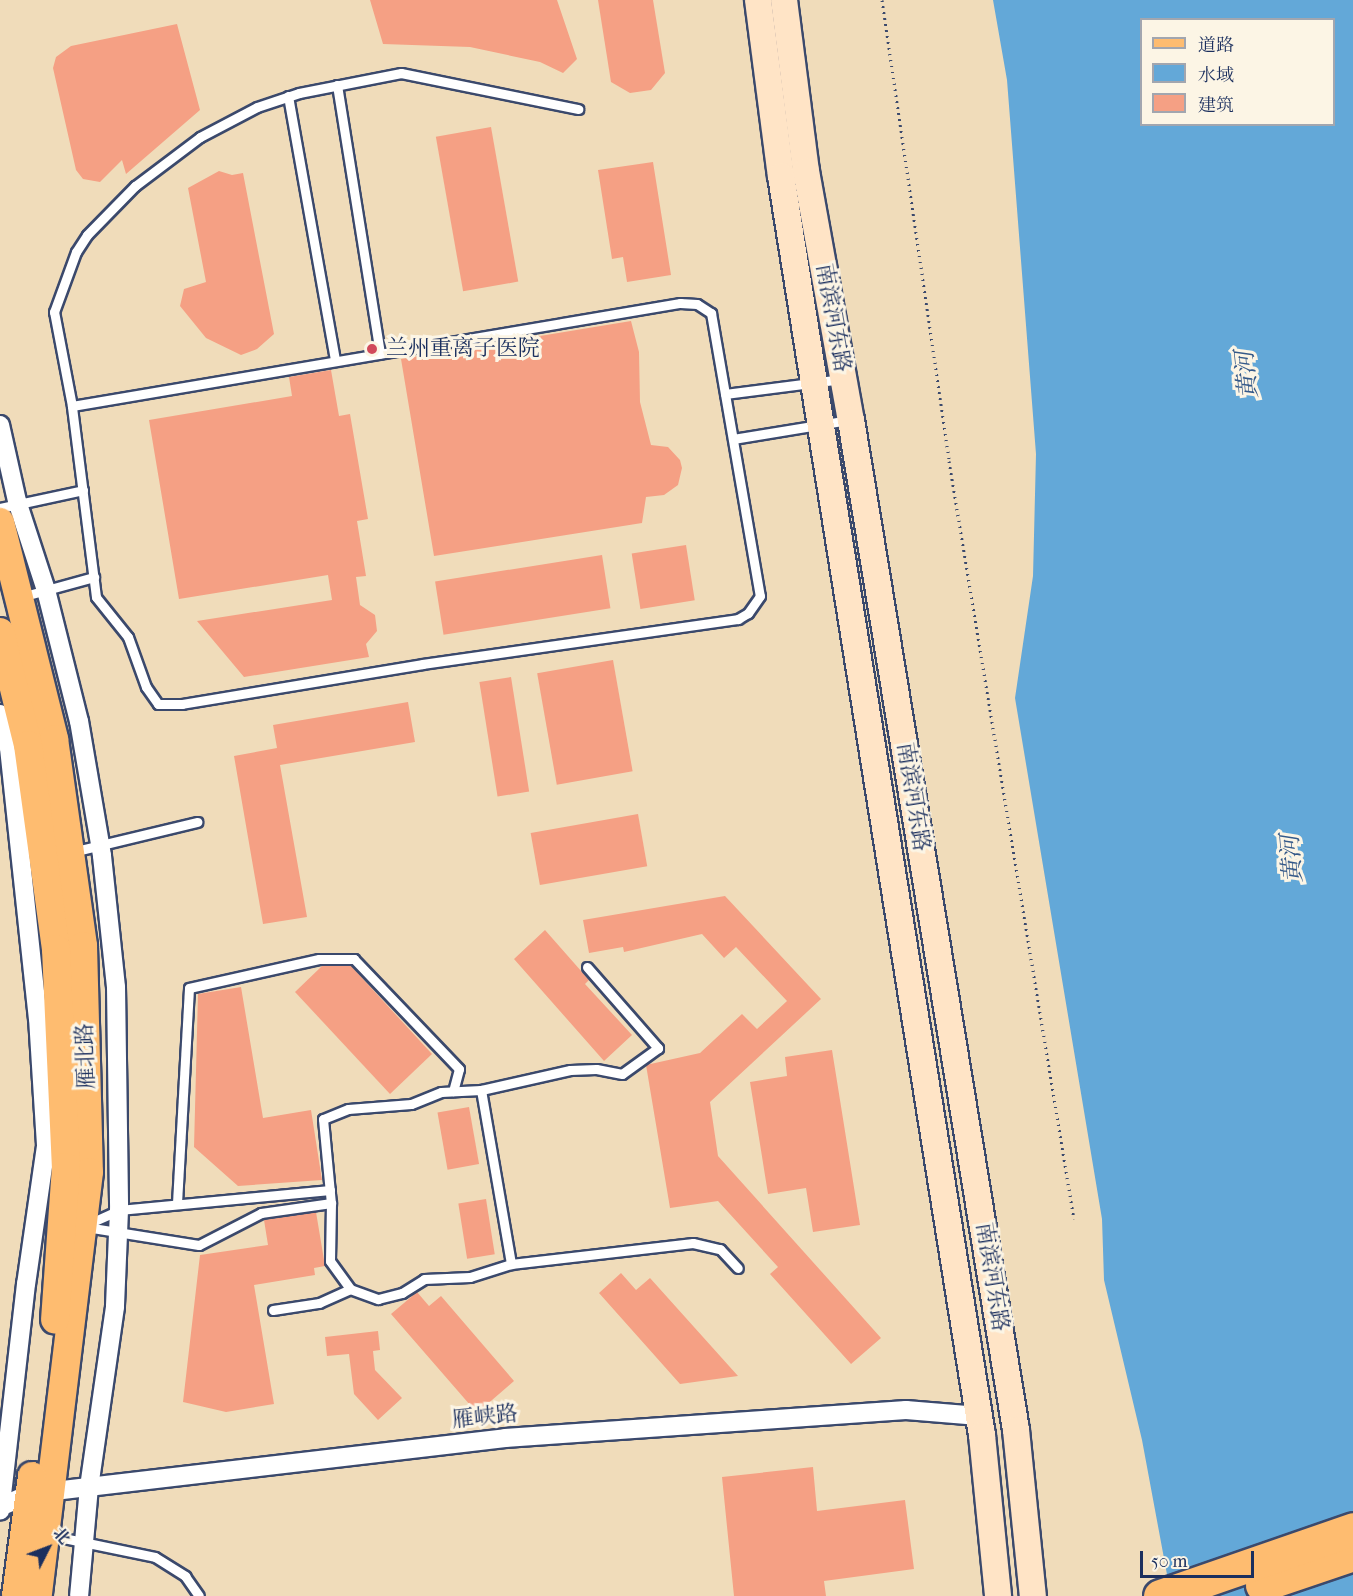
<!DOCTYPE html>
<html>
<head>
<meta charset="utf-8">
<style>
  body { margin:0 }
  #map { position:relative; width:1353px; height:1596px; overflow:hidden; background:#f0dcba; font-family:"IM FELL French Canon","Noto Serif SC",serif }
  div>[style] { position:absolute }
  .water>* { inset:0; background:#63a8d8 }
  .building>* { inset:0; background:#f5a084; transform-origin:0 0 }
  .path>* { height:3px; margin-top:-1.5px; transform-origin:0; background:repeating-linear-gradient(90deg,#3b496c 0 1.5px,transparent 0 6px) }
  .roads { filter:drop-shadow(2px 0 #3b496c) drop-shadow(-2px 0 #3b496c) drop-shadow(0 2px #3b496c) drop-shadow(0 -2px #3b496c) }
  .lane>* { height:9px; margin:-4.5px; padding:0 4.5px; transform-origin:4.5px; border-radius:4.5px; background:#fff }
  .street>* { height:18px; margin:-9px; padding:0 9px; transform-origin:9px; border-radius:9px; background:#fff }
  .secondary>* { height:26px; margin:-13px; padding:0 13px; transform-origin:13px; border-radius:13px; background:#ffe4c6 }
  .primary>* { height:28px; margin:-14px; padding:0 14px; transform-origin:14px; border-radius:14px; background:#febc70 }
  .highway>* { height:33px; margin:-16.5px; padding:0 16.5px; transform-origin:16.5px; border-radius:16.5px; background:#febc70 }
  .dots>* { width:16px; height:16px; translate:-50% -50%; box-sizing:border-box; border:3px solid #fcf5e5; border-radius:50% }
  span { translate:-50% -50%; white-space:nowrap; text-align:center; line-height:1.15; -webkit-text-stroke:6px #fcf5e5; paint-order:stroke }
  .street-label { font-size:22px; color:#1b2f5e }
  .poi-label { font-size:22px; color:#1b2f5e }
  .left { translate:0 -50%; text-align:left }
  .water-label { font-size:24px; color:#345989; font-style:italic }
  .legend { position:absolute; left:1140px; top:18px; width:195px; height:108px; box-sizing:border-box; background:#fcf5e5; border:2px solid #a2a6af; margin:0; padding:8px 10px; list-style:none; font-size:18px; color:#1b2f5e }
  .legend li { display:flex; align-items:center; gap:12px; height:30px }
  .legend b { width:30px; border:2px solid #a2a6af }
  .north { position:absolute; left:18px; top:1518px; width:60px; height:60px; -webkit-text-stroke:4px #fcf5e5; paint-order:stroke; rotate:48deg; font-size:16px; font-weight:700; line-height:24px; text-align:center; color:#1b2f5e }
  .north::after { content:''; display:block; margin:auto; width:21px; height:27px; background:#1b2f5e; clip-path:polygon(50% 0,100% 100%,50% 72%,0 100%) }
  .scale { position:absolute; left:1140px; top:1551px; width:114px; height:27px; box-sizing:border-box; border:3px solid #1b2f5e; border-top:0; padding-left:8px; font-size:18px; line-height:21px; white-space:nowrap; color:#1b2f5e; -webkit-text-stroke:4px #fcf5e5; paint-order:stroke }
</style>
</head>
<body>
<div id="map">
  <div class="water">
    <i style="clip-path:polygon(evenodd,993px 0,1353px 0,1353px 1596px,1171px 1596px,1142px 1440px,1104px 1280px,1102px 1219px,1015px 698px,1033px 576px,1036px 454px,1007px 80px,993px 0,1142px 20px,1334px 20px,1334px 124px,1142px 124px,1142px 20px)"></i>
  </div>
  <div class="building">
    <i style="clip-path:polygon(370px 0,557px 0,577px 59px,563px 73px,540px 62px,470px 47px,383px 44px)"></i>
    <i style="clip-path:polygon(598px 0,653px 0,665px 73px,651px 90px,630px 93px,611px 82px)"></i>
    <i style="clip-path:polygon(177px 24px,200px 110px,126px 174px,122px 160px,100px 182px,83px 179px,76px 170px,53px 68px,56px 57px,71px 46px)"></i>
    <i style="left:491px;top:127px;width:157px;height:56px;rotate:80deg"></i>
    <i style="clip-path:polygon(653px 162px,671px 275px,627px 282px,623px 257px,612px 259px,598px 170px)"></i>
    <i style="clip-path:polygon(219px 171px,232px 175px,243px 173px,274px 334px,257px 349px,241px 355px,206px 338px,180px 306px,184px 289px,206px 282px,188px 188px)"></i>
    <i style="clip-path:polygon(631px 321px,639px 352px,640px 402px,651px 445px,668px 447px,680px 460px,682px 468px,678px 485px,664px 495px,646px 497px,642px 523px,434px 556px,401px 359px)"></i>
    <i style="clip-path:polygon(331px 370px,339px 416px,350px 414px,368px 519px,357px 521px,366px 576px,356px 577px,360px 605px,375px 615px,377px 631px,366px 644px,369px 657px,244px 677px,197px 621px,332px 600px,328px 575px,179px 599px,149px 420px,292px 396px,289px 377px)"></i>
    <i style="left:686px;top:545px;width:56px;height:55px;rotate:81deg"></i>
    <i style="left:602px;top:555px;width:54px;height:169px;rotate:81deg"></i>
    <i style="left:613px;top:660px;width:113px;height:77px;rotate:80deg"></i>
    <i style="left:511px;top:677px;width:116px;height:32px;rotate:81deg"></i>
    <i style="clip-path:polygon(408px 702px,415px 742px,280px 765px,307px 917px,263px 924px,234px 756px,277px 748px,273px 725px)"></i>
    <i style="left:638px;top:814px;width:53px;height:109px;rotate:80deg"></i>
    <i style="clip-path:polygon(725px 896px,821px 999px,710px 1102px,718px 1156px,881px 1338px,851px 1364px,770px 1274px,778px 1267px,718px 1201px,670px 1208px,646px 1065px,700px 1053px,742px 1014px,757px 1029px,787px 1001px,736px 947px,724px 958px,702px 934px,624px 952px,623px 947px,589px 953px,583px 920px)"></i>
    <i style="clip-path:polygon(545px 930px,589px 980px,585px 984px,632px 1035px,604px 1061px,514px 959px)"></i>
    <i style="clip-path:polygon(322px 966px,351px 966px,432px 1054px,390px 1094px,295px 992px)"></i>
    <i style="clip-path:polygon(241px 987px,263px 1118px,311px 1110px,322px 1180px,238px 1186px,194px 1147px,198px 994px)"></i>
    <i style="clip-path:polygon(832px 1050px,860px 1225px,813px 1232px,806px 1188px,768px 1194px,750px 1082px,787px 1076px,785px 1057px)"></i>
    <i style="left:469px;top:1107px;width:58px;height:32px;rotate:80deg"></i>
    <i style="left:486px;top:1199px;width:56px;height:28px;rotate:81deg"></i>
    <i style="clip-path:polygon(316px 1212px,325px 1266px,314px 1268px,315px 1275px,254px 1285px,274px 1404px,226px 1412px,183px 1402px,200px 1255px,268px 1245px,264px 1220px)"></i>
    <i style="clip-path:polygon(621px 1273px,636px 1290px,650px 1278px,738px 1376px,680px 1384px,599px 1293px)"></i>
    <i style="clip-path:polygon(417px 1292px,429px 1306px,441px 1296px,514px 1381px,477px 1413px,391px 1314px)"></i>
    <i style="clip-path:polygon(378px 1331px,380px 1350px,373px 1351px,375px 1370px,402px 1398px,378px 1420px,354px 1394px,349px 1354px,327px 1356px,325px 1337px)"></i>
    <i style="clip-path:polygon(813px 1467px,817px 1511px,905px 1500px,914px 1569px,824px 1581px,826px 1596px,734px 1596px,722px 1477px)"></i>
  </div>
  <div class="path">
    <i style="left:882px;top:0;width:466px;rotate:81.7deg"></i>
    <i style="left:949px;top:461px;width:768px;rotate:80.64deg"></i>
  </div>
  <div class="roads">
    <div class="lane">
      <i style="left:337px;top:85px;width:272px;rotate:80.9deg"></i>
      <i style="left:288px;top:96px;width:269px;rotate:79.9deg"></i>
      <i style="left:680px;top:303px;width:17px;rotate:3deg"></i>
      <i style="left:697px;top:304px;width:17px;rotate:33deg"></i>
      <i style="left:711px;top:313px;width:287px;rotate:80.2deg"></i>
      <i style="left:760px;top:596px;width:21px;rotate:125deg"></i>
      <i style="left:748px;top:613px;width:12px;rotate:149deg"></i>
      <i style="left:738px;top:619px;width:318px;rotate:171.9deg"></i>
      <i style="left:423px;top:664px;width:244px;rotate:170.6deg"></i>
      <i style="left:182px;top:704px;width:24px;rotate:180deg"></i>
      <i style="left:158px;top:704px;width:21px;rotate:-125deg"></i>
      <i style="left:146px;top:687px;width:53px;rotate:-109.8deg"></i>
      <i style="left:128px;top:637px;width:51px;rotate:-128.7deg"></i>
      <i style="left:96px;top:597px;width:193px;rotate:-97.2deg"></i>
      <i style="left:72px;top:406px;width:617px;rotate:-9.62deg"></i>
      <i style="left:725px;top:394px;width:118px;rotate:-7.3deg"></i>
      <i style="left:72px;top:406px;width:96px;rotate:-100.8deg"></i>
      <i style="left:54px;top:312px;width:64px;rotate:-69.9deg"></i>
      <i style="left:76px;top:252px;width:20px;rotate:-57deg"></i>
      <i style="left:87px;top:235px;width:69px;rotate:-45.6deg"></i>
      <i style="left:135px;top:186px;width:81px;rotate:-37deg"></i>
      <i style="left:200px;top:137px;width:64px;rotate:-27.8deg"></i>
      <i style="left:257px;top:107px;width:44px;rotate:-18.4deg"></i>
      <i style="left:299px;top:93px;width:104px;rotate:-11.1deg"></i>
      <i style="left:401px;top:73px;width:181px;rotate:11.5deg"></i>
      <i style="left:733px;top:439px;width:118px;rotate:-9.3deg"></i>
      <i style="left:0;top:508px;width:85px;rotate:-12.2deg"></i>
      <i style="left:21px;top:597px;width:76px;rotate:-15.3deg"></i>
      <i style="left:72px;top:852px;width:129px;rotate:-13.5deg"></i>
      <i style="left:587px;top:967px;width:108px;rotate:48.8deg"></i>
      <i style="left:658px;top:1048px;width:44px;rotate:144.2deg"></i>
      <i style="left:622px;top:1074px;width:26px;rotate:-169deg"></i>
      <i style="left:596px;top:1069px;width:26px;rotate:178deg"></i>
      <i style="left:570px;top:1070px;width:91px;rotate:167.3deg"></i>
      <i style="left:481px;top:1090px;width:40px;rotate:177.1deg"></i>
      <i style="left:441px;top:1092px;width:32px;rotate:158deg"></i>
      <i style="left:411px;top:1104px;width:63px;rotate:175.5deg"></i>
      <i style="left:348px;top:1109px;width:27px;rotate:158deg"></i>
      <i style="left:323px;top:1119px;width:84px;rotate:84.6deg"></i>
      <i style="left:331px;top:1203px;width:58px;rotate:91deg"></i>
      <i style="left:330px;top:1261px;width:34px;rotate:54deg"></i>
      <i style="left:350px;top:1289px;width:30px;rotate:20deg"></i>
      <i style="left:378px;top:1299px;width:25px;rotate:-14deg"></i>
      <i style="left:402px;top:1293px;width:26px;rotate:-32deg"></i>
      <i style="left:424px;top:1279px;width:46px;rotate:-2.5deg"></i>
      <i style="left:470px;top:1277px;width:43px;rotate:-17.6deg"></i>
      <i style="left:511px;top:1264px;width:183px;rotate:-6.6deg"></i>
      <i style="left:693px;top:1243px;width:28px;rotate:13deg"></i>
      <i style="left:720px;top:1249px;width:26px;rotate:47deg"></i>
      <i style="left:481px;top:1090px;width:177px;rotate:80.2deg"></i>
      <i style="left:177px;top:1203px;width:215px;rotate:-86.8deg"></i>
      <i style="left:189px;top:988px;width:133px;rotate:-12.6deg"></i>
      <i style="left:319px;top:959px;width:35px"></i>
      <i style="left:354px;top:959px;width:152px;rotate:46.3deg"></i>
      <i style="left:459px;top:1069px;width:23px;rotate:105deg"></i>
      <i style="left:88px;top:1224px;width:34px;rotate:-24deg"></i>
      <i style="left:119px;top:1210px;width:212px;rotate:-5.4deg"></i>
      <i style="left:86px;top:1227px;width:114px;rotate:9.1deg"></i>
      <i style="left:199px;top:1245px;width:70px;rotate:-27.3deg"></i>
      <i style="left:261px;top:1213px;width:71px;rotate:-8.1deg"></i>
      <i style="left:273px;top:1310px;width:47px;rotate:-8.7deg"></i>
      <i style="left:319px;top:1303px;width:34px;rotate:-24deg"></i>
      <i style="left:49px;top:1535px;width:108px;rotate:11.7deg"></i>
      <i style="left:155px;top:1557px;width:36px;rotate:32deg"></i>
      <i style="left:185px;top:1576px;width:24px;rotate:55deg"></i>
    </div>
    <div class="street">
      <i style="left:0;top:425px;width:78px;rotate:77.4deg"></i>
      <i style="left:17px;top:501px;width:94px;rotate:72deg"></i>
      <i style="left:46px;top:590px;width:135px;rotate:75.9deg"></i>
      <i style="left:79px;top:721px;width:137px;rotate:80.3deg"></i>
      <i style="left:102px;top:856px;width:132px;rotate:83.9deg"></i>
      <i style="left:116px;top:987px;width:223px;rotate:89.2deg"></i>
      <i style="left:119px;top:1210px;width:97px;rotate:92.4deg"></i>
      <i style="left:115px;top:1307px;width:182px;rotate:98.2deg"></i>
      <i style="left:89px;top:1487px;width:109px;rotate:95.2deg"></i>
      <i style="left:0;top:714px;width:35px;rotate:75deg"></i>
      <i style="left:9px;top:748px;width:272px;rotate:83.9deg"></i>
      <i style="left:38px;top:1018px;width:128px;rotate:86.4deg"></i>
      <i style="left:46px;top:1146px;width:139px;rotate:98.2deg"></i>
      <i style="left:26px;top:1284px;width:228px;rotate:96.5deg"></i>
      <i style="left:0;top:1507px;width:32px;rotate:-24deg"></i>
      <i style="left:29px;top:1494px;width:479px;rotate:-6.7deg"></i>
      <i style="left:505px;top:1438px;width:402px;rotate:-4deg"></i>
      <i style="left:906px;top:1410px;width:73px;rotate:4.7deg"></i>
    </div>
    <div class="secondary">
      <i style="left:758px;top:0;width:177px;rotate:82.6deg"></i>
      <i style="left:781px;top:176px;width:1275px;rotate:80.93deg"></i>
      <i style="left:982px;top:1435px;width:162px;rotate:84.3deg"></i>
      <i style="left:784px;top:0;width:172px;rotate:82.7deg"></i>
      <i style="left:806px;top:171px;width:253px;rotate:79.8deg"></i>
      <i style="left:851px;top:420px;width:1023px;rotate:80.72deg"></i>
      <i style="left:1016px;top:1430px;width:167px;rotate:84.2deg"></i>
    </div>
    <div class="primary">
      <i style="left:0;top:522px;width:224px;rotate:76deg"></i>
      <i style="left:54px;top:739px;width:209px;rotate:82deg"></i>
      <i style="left:83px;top:946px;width:226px;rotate:88.5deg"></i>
      <i style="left:89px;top:1172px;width:427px;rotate:96.9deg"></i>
      <i style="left:0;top:632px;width:116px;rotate:76.1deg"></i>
      <i style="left:28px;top:745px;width:206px;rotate:82.2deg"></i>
      <i style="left:56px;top:949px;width:218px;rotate:87.4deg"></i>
      <i style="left:66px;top:1167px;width:153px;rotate:94.1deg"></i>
      <i style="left:16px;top:1596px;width:121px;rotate:-82.4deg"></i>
    </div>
    <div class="highway">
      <i style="left:1262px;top:1585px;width:96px;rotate:-18.8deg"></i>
      <i style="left:1160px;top:1596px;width:204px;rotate:-19.1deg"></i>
    </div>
  </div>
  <div class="dots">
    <i style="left:372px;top:349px;background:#d1495b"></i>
  </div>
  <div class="street-label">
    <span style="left:833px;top:318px;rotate:80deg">南滨河东路</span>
    <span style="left:913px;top:797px;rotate:81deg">南滨河东路</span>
    <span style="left:86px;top:1056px;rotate:-92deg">雁北路</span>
    <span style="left:992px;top:1277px;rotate:81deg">南滨河东路</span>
    <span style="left:485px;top:1417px;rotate:-6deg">雁峡路</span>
  </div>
  <div class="poi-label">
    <span class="left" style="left:386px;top:349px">兰州重离子医院</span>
  </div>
  <div class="water-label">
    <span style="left:1247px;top:375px;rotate:-96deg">黄河</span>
    <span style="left:1292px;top:859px;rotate:-95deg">黄河</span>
  </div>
  <ul class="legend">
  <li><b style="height:8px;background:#febc70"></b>道路</li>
  <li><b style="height:16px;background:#63a8d8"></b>水域</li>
  <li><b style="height:16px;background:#f5a084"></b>建筑</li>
  </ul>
  <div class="north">北</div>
  <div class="scale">50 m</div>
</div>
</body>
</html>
